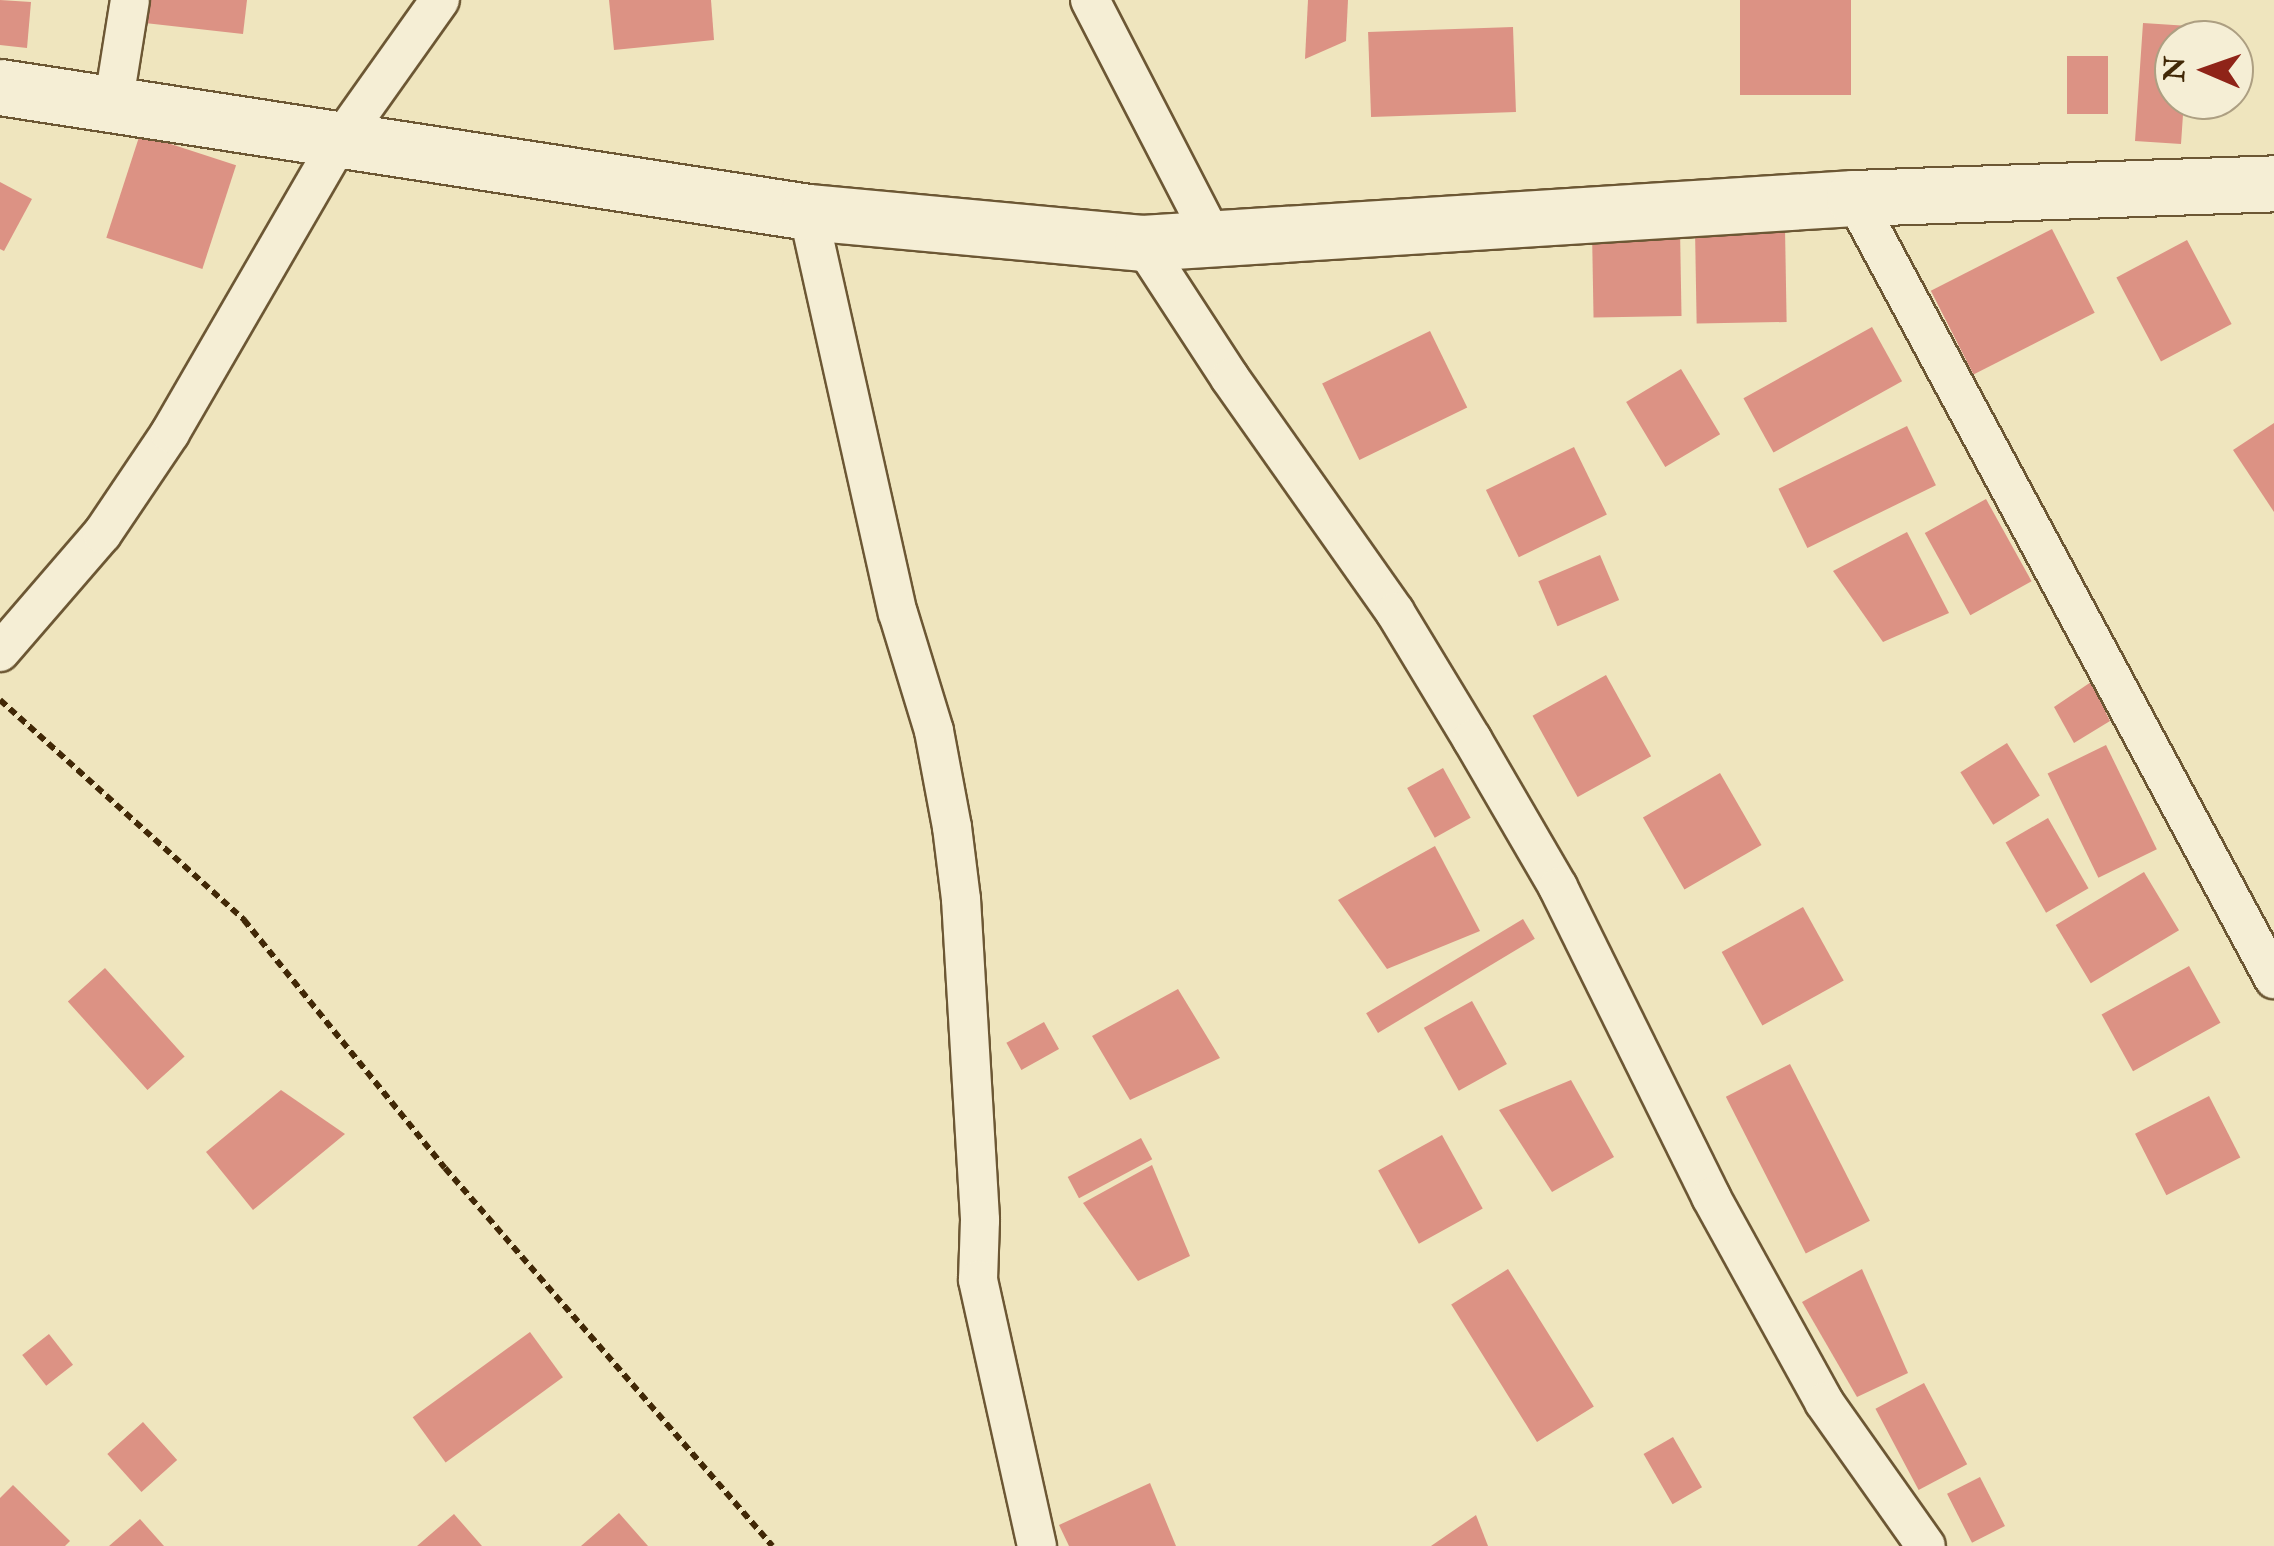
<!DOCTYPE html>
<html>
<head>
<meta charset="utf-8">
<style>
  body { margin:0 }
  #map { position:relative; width:2274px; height:1546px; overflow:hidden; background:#efe5be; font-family:"IM FELL Double Pica",serif }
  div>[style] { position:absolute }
  .building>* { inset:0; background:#dc9284; transform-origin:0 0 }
  .path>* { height:6px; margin-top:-3px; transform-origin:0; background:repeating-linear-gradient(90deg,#412806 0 8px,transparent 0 13px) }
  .roads { filter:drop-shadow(2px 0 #6c5734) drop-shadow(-2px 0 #6c5734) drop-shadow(0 2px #6c5734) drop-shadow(0 -2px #6c5734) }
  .street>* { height:38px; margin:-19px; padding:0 19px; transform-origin:19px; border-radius:19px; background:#f5eed5 }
  .secondary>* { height:55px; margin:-27.5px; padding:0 27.5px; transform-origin:27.5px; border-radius:27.5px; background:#f5eed5 }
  span { translate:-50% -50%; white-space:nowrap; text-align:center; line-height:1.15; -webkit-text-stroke:8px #f5eed5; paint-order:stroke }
  .north { position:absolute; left:2154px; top:20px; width:100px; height:100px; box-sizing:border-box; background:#f5eed5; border:2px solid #ad9f82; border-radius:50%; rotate:272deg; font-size:28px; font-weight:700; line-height:40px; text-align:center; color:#412806 }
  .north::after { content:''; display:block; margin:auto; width:35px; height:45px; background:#8f2418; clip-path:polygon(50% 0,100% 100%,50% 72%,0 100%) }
</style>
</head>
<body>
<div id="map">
  <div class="building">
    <i style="clip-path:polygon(0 0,31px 2px,27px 48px,0 45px)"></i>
    <i style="clip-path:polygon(138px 0,247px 0,243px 34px,136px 22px)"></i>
    <i style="clip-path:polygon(609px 0,711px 0,714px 40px,614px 50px)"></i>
    <i style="clip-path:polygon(1308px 0,1348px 0,1346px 41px,1305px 59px)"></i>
    <i style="left:1740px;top:0;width:111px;height:95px"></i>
    <i style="clip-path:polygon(2143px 23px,2189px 26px,2188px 40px,2174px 40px,2174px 100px,2184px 100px,2181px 144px,2135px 141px)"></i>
    <i style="left:1513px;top:27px;width:85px;height:145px;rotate:88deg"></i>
    <i style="left:2067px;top:56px;width:41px;height:58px"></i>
    <i style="left:140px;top:134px;width:101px;height:109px;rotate:18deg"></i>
    <i style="clip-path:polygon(0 182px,32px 199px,4px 251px,0 249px)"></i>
    <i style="left:1785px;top:228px;width:94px;height:90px;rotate:89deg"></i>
    <i style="left:1680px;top:229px;width:87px;height:88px;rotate:89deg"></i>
    <i style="left:2052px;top:229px;width:94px;height:136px;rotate:63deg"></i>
    <i style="left:2187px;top:240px;width:95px;height:80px;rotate:62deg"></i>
    <i style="left:1872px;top:327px;width:62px;height:147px;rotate:61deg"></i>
    <i style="left:1430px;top:331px;width:85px;height:120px;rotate:64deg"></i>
    <i style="left:1681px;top:369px;width:76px;height:64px;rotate:59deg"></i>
    <i style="clip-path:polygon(2274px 423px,2274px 512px,2233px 450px)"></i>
    <i style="left:1907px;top:426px;width:66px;height:143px;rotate:64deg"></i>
    <i style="left:1574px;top:447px;width:75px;height:98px;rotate:64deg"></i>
    <i style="left:1986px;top:499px;width:94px;height:70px;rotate:61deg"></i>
    <i style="clip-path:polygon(1907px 532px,1949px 613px,1883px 642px,1833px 571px)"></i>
    <i style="left:1600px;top:555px;width:49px;height:67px;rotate:67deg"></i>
    <i style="left:1606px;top:675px;width:93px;height:84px;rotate:61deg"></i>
    <i style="clip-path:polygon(2091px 682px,2110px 721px,2074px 743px,2054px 707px)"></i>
    <i style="left:2007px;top:743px;width:62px;height:55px;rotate:58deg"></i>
    <i style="left:2106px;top:745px;width:116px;height:65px;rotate:64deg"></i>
    <i style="left:1443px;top:768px;width:57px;height:41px;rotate:61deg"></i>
    <i style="left:1720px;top:773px;width:83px;height:89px;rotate:60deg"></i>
    <i style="left:2048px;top:818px;width:81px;height:49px;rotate:60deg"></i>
    <i style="clip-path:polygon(1435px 846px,1480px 931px,1387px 969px,1338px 900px)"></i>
    <i style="left:2144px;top:872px;width:68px;height:103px;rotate:59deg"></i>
    <i style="left:1803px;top:907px;width:84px;height:93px;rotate:61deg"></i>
    <i style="left:1523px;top:919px;width:23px;height:183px;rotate:59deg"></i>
    <i style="left:2189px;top:966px;width:65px;height:100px;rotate:61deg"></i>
    <i style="left:105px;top:968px;width:119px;height:50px;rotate:48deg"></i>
    <i style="clip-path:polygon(1178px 989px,1220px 1058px,1130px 1100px,1092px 1036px)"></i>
    <i style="left:1472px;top:1001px;width:72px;height:55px;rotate:61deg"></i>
    <i style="left:1044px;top:1022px;width:31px;height:43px;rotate:61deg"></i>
    <i style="left:1790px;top:1064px;width:176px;height:72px;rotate:63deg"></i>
    <i style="clip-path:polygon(1571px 1080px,1614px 1157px,1552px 1192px,1499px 1110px)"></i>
    <i style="clip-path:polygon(281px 1090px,345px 1134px,253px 1210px,206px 1152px)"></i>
    <i style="left:2209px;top:1096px;width:69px;height:83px;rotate:63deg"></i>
    <i style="left:1442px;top:1135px;width:84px;height:73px;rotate:61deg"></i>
    <i style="left:1141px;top:1138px;width:24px;height:83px;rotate:62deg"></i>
    <i style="clip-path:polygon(1152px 1165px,1190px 1256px,1138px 1281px,1083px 1203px)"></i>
    <i style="left:1508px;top:1269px;width:162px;height:67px;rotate:58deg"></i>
    <i style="clip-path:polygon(1862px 1269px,1908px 1373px,1857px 1397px,1802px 1302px)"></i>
    <i style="left:530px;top:1332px;width:56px;height:145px;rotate:54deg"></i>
    <i style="left:49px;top:1334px;width:39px;height:34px;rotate:52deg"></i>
    <i style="left:1924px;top:1383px;width:92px;height:55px;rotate:62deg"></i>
    <i style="left:143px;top:1422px;width:51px;height:48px;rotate:48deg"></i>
    <i style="left:1673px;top:1437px;width:58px;height:34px;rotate:60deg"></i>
    <i style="left:1980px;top:1477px;width:55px;height:37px;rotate:63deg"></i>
    <i style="clip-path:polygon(1150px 1483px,1176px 1546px,1069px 1546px,1059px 1525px)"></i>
    <i style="clip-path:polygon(13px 1485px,70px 1541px,65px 1546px,0 1546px,0 1498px)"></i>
    <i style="clip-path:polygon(619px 1513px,648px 1546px,581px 1546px)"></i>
    <i style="clip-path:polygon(454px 1514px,482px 1546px,417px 1546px)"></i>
    <i style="clip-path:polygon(1476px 1515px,1488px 1546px,1431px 1546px)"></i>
    <i style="clip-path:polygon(140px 1519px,164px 1546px,109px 1546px)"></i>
  </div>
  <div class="path">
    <i style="left:0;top:700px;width:329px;rotate:42deg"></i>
    <i style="left:244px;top:920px;width:319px;rotate:51deg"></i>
    <i style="left:445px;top:1168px;width:500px;rotate:49.1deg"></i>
  </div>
  <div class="roads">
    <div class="street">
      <i style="left:1090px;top:0;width:266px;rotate:62.7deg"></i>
      <i style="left:113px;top:106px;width:107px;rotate:-80.9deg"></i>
      <i style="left:1854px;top:198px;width:887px;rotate:61.73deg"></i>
      <i style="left:808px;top:212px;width:411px;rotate:77.4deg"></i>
      <i style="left:898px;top:613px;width:123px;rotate:73deg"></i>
      <i style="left:934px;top:731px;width:98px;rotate:79.4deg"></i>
      <i style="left:952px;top:827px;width:73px;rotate:82.9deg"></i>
      <i style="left:961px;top:899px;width:322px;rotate:86.6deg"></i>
      <i style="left:980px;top:1220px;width:60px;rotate:91.9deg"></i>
      <i style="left:978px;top:1280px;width:272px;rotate:77.5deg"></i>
      <i style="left:1142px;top:243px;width:161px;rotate:56.9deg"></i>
      <i style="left:1230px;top:378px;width:286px;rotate:54.8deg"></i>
      <i style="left:1395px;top:612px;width:149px;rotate:58.8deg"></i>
      <i style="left:1472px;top:739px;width:171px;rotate:59.8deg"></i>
      <i style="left:1558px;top:887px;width:346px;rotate:63.7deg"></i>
      <i style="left:1711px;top:1197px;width:234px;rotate:61.1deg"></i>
      <i style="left:1824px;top:1402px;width:176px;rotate:54.7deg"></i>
      <i style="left:0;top:652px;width:156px;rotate:-49.2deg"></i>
      <i style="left:102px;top:534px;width:122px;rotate:-56deg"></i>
      <i style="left:170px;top:433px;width:337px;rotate:-59.9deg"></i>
      <i style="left:339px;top:142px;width:174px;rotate:-54.6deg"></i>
    </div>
    <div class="secondary">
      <i style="left:0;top:87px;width:818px;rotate:8.79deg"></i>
      <i style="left:808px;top:212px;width:335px;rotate:5.3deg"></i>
      <i style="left:1142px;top:243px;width:713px;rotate:-3.62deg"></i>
      <i style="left:1854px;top:198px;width:420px;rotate:-2deg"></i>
    </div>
  </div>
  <div class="north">N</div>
</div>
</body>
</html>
